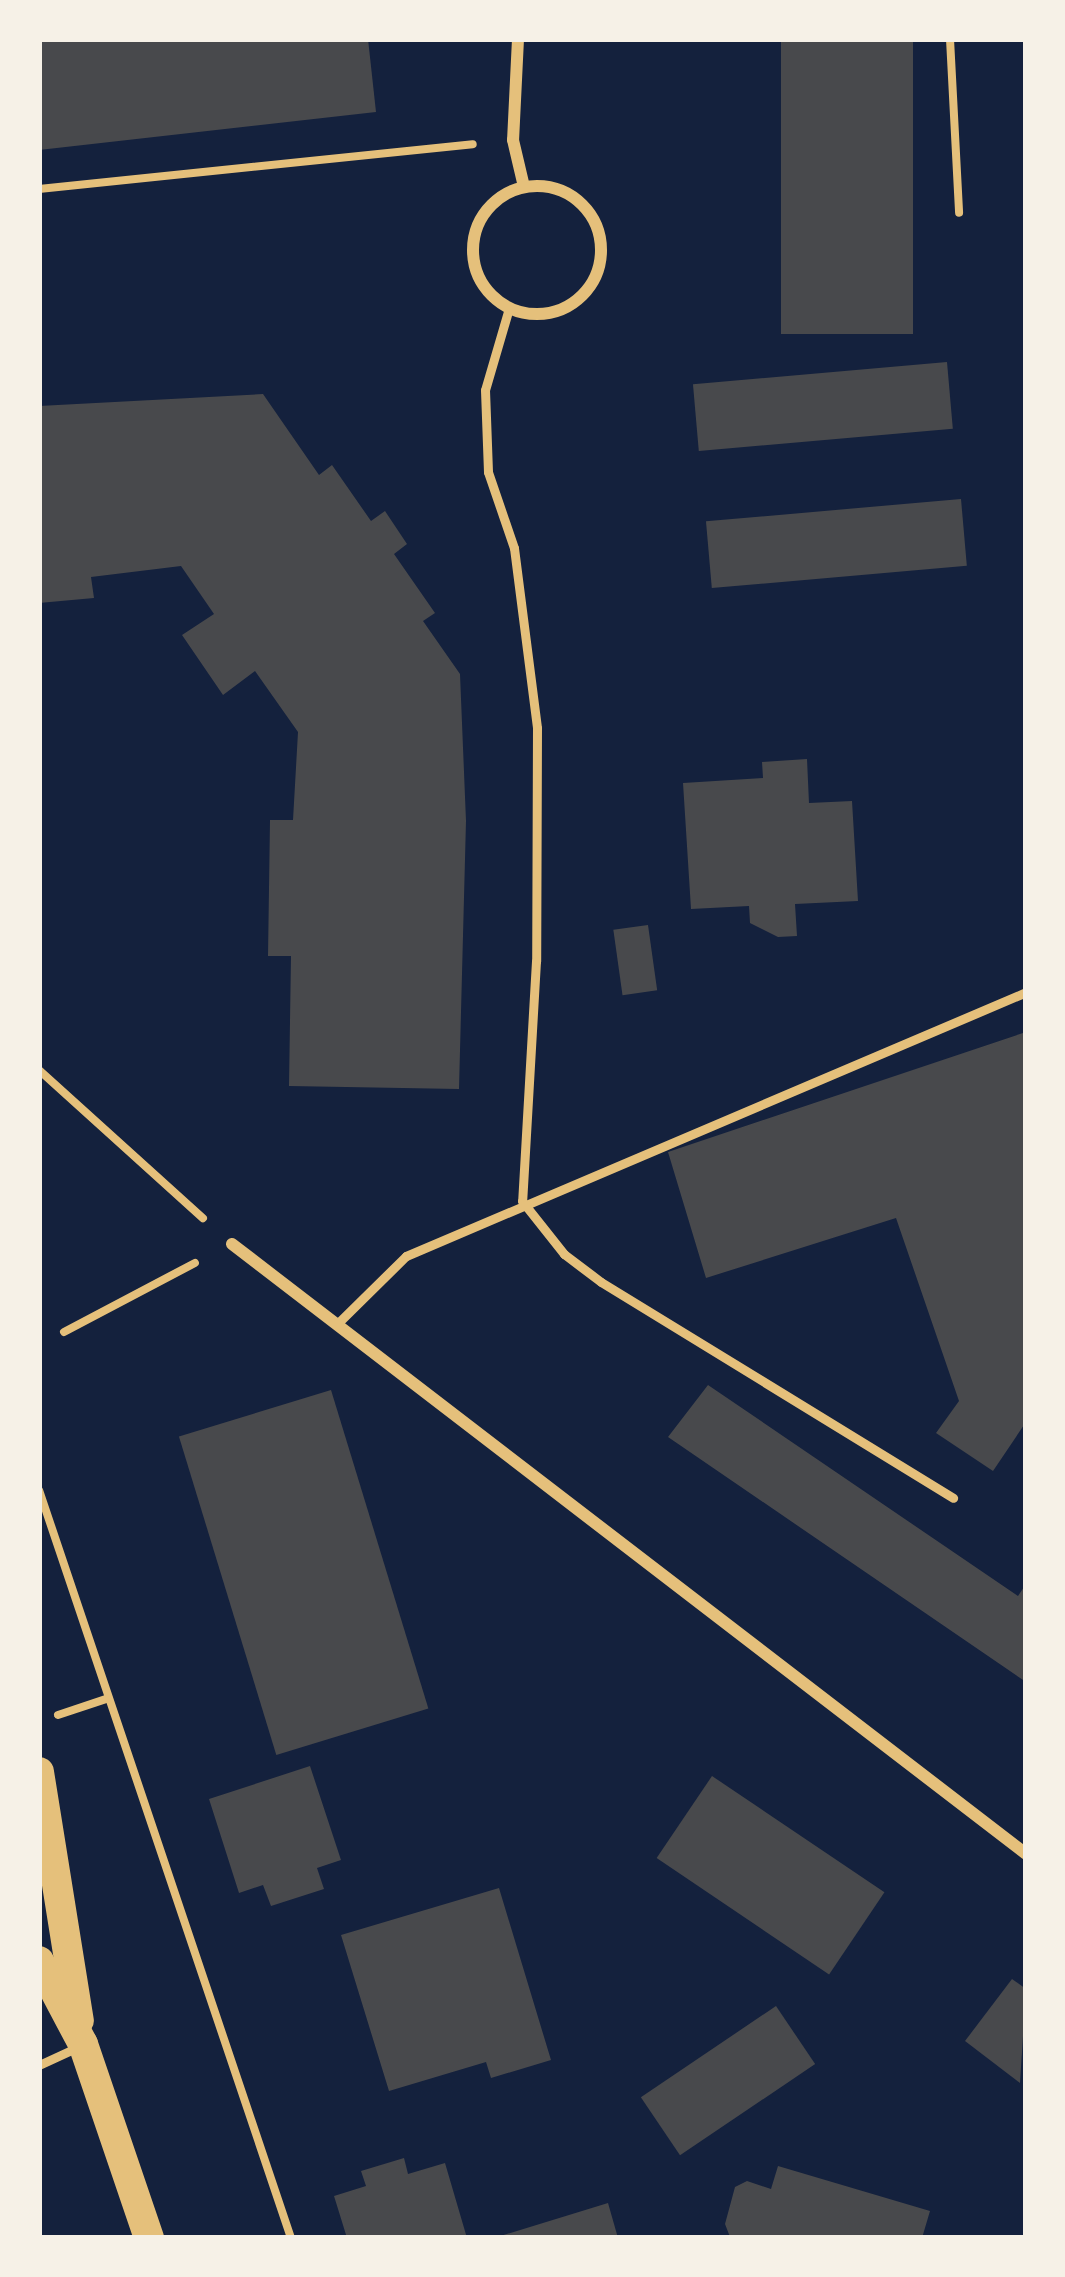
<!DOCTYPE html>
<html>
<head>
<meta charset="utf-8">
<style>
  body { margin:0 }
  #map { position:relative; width:1065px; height:2277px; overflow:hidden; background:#14213d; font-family:"PT Sans Narrow",sans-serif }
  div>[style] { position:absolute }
  .building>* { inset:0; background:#48494c; transform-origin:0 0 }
  .path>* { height:8px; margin:-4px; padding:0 4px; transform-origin:4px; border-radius:4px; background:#e5c07b }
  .service>* { height:9px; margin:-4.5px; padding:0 4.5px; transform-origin:4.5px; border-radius:4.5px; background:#e5c07b }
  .minor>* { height:12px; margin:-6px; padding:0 6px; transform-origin:6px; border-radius:6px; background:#e5c07b }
  .minor>.ring { margin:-6px; padding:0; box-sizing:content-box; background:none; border:12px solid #e5c07b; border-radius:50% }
  .primary>* { height:30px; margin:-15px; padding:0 15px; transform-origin:15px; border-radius:15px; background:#e5c07b }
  span { translate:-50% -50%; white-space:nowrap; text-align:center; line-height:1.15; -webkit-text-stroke:10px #f6f1e7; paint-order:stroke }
  .frame { position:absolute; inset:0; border:42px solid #f6f1e7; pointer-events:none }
</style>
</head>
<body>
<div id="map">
  <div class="building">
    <i style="clip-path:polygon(39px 39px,368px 39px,376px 112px,39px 150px)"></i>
    <i style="left:781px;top:39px;width:132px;height:295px"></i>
    <i style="left:947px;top:362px;width:67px;height:255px;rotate:85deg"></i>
    <i style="clip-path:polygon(263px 394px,319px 475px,332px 465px,371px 521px,385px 511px,407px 544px,394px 554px,435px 613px,423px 621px,460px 674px,466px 821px,459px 1089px,289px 1086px,291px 956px,268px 956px,270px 820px,293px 820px,298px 732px,255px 671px,223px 695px,182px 635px,214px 614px,181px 566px,91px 577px,94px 598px,39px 603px,39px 406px)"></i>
    <i style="left:961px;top:499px;width:67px;height:256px;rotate:85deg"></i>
    <i style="clip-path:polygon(807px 759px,809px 803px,852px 801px,858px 901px,795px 904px,797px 936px,778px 937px,750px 923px,749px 906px,691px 909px,683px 783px,763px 778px,762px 762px)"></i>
    <i style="left:648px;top:925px;width:66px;height:35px;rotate:82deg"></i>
    <i style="clip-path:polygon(1026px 1032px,1026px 1422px,993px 1471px,936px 1433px,959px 1401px,896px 1218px,706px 1278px,668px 1152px)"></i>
    <i style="clip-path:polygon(708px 1385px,1018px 1596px,1026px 1584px,1026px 1682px,668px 1437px)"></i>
    <i style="left:331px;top:1390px;width:333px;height:159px;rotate:73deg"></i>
    <i style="clip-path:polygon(310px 1766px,341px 1860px,317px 1868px,324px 1889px,271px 1906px,263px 1885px,239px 1893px,209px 1799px)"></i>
    <i style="left:712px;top:1776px;width:208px;height:99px;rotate:34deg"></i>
    <i style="clip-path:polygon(499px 1888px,551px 2060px,491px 2078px,486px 2062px,389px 2091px,341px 1935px)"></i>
    <i style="clip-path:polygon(1012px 1979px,1026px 1989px,1020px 2083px,965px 2041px)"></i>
    <i style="left:776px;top:2006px;width:70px;height:163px;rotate:56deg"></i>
    <i style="clip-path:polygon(404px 2158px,408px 2174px,445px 2163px,467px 2238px,347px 2238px,334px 2196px,366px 2186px,361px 2171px)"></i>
    <i style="clip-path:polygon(778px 2166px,930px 2211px,922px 2238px,730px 2237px,725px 2224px,735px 2187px,747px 2181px,771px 2189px)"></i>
    <i style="clip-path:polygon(608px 2203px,618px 2238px,497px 2238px,497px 2237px)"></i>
  </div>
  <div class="path">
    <i style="left:950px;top:39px;width:174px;rotate:87deg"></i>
    <i style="left:39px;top:189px;width:436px;rotate:-5.9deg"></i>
    <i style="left:39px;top:1070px;width:221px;rotate:42.1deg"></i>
    <i style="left:64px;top:1332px;width:148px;rotate:-27.8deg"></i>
    <i style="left:39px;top:1490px;width:789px;rotate:71.38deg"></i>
    <i style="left:58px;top:1715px;width:51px;rotate:-18.4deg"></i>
  </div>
  <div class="service">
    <i style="left:509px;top:308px;width:85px;rotate:106.3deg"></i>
    <i style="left:485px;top:390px;width:82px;rotate:87.9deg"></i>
    <i style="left:488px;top:472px;width:80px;rotate:71.1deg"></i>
    <i style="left:514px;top:548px;width:181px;rotate:82.7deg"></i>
    <i style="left:537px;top:728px;width:233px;rotate:90.2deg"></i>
    <i style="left:536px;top:961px;width:240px;rotate:93.3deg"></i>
    <i style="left:522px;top:1201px;width:68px;rotate:51.6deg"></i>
    <i style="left:564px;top:1254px;width:46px;rotate:37.1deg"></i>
    <i style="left:601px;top:1282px;width:413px;rotate:31.5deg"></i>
    <i style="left:337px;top:1324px;width:97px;rotate:-44.6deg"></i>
    <i style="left:406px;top:1256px;width:674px;rotate:-23.06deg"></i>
    <i style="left:39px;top:2065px;width:43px;rotate:-24.8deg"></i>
  </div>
  <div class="minor">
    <i style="left:518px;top:39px;width:101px;rotate:92.8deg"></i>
    <i style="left:513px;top:140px;width:48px;rotate:76.8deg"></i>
    <i class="ring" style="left:473px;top:186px;width:116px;height:116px"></i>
    <i style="left:232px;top:1244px;width:1001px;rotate:37.53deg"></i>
  </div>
  <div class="primary">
    <i style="left:39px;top:1772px;width:252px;rotate:80.9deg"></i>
    <i style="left:39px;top:1961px;width:94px;rotate:62.1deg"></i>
    <i style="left:83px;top:2044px;width:205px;rotate:71.2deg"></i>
  </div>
  <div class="frame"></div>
</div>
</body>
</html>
